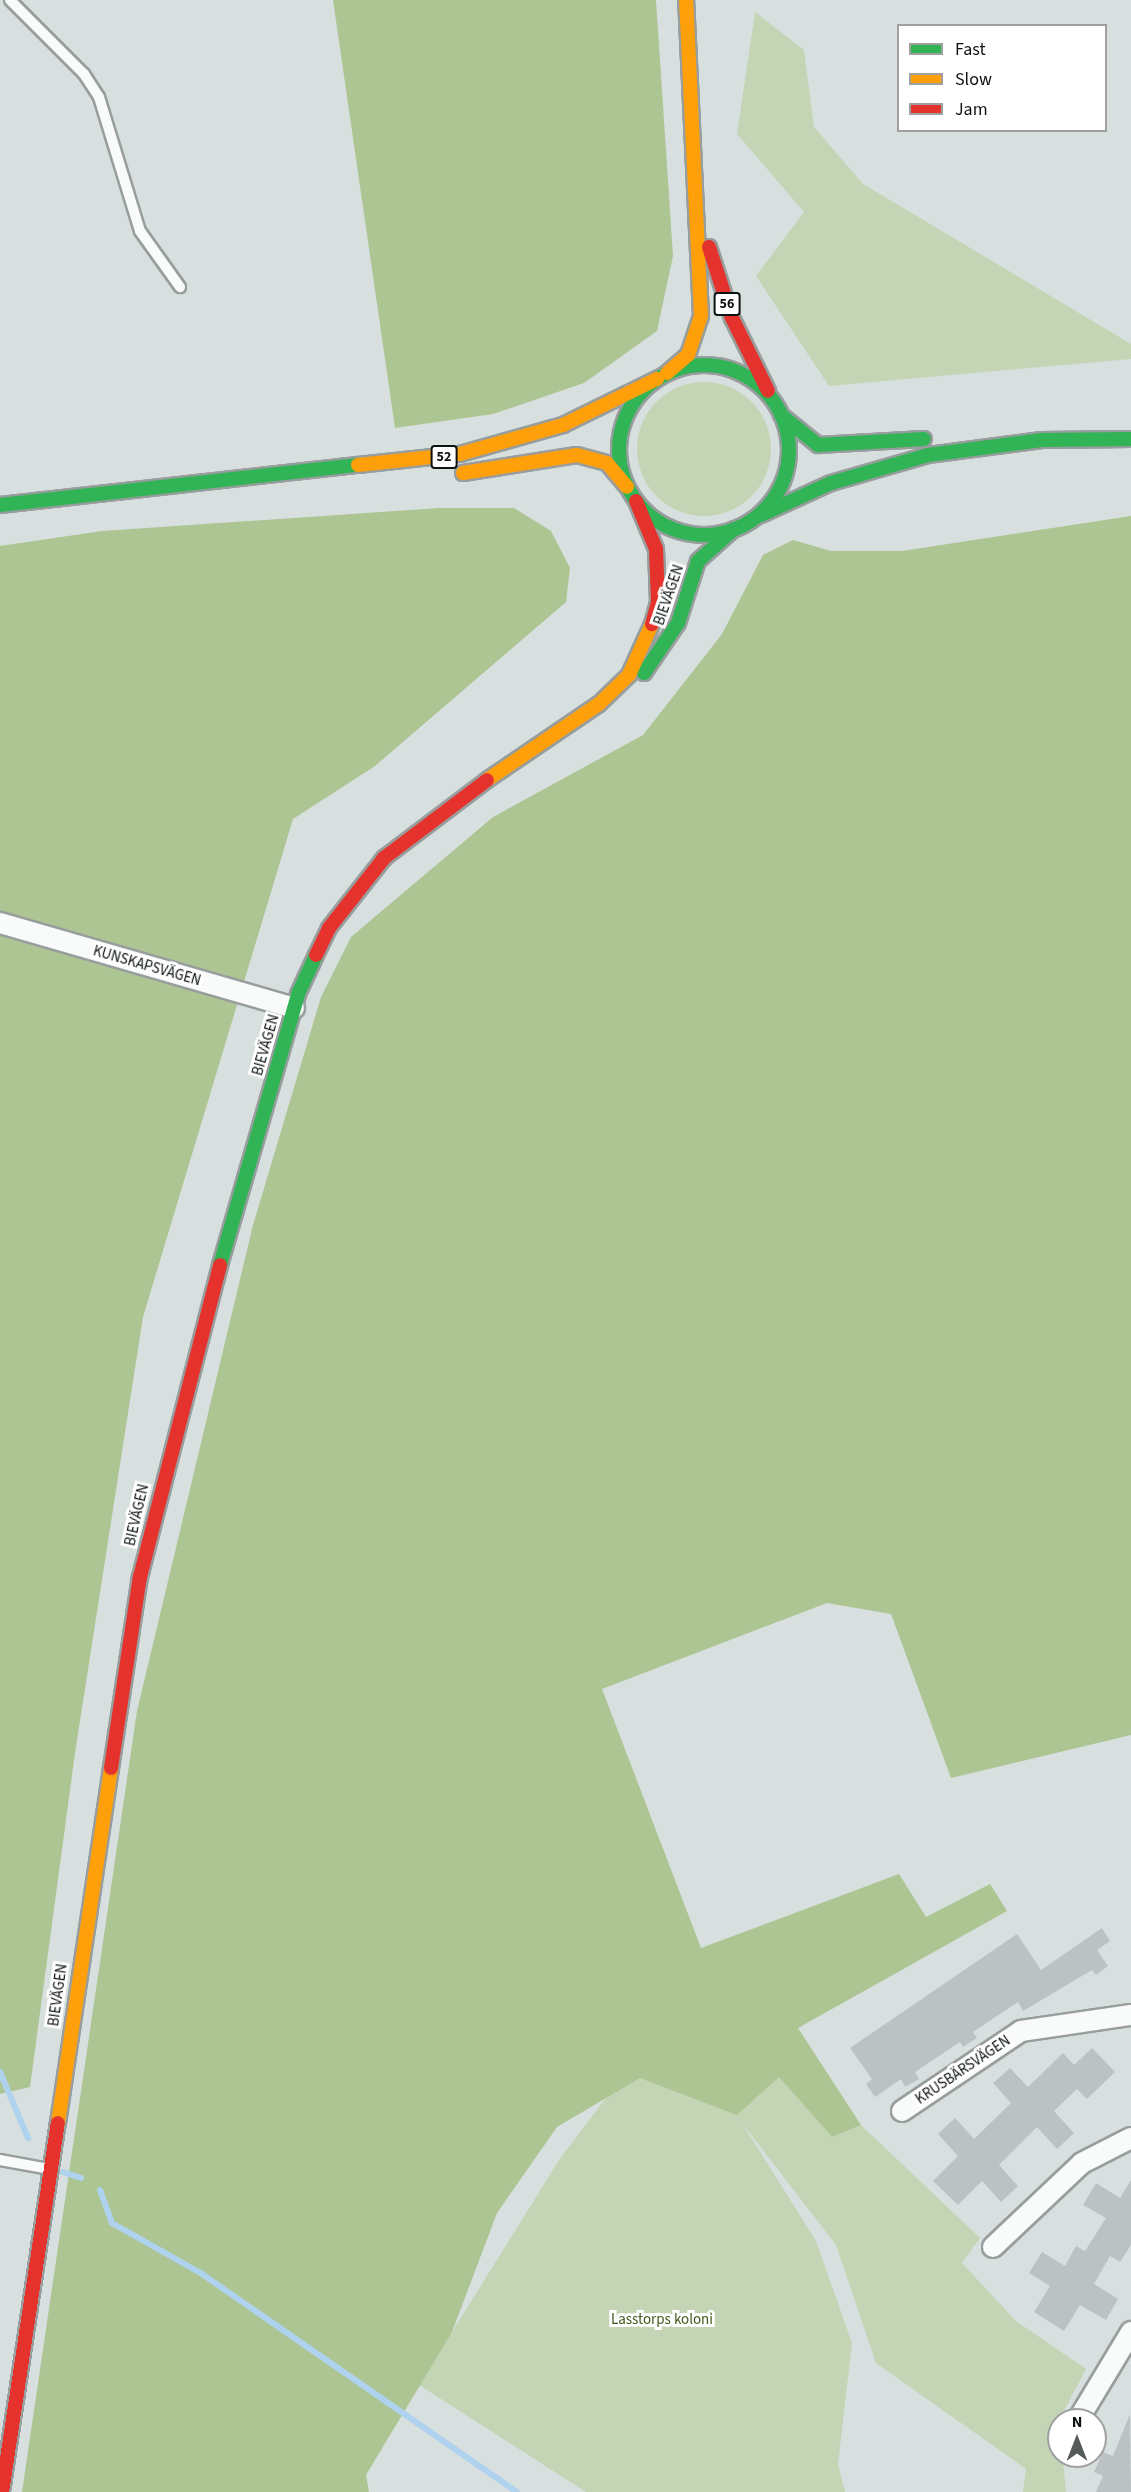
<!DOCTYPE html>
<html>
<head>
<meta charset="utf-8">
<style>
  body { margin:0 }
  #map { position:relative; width:1131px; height:2492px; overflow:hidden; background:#d8e0df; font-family:"Source Sans 3",sans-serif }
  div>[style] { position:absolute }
  .green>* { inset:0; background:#c3d5b5 }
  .round { border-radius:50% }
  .forest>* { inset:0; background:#adc493 }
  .stream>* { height:6px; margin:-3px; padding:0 3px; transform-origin:3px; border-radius:3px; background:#afd2ee }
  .building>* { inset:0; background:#bcc2c3 }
  .roads { filter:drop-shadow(2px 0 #989d9d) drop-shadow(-2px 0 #989d9d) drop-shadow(0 2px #989d9d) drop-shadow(0 -2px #989d9d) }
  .lane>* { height:10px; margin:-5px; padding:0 5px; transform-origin:5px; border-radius:5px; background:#f9fafa }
  .street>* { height:20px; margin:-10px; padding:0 10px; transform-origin:10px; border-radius:10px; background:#f9fafa }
  .fast>* { height:14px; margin:-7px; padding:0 7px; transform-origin:7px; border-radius:7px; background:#30b455 }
  .fast>.ring { margin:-7px; padding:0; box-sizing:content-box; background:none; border:14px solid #30b455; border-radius:50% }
  .slow>* { height:14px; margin:-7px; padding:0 7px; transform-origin:7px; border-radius:7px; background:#ff9f0a }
  .jam>* { height:14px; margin:-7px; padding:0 7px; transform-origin:7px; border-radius:7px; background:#e5322d }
  span { translate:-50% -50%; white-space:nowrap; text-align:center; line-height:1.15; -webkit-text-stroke:6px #fff; paint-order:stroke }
  .shield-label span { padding:2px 4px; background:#fff; border:2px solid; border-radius:4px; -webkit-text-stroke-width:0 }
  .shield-label { font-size:14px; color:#0d1312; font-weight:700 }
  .street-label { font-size:15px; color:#0d1312 }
  .park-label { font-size:15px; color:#41591a }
  .legend { position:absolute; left:897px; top:24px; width:210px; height:108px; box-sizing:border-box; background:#fff; border:2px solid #9ea1a0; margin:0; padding:8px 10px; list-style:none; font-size:18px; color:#0d1312 }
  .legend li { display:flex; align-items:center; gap:12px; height:30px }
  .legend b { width:30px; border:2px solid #9ea1a0 }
  .north { position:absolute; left:1047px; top:2408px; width:60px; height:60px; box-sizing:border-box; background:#fff; border:2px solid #9ea1a0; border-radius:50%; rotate:0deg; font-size:16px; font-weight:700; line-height:24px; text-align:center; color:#0d1312 }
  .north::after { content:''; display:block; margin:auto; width:21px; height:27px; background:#545b5a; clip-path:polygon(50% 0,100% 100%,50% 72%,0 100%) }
</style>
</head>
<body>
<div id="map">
  <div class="green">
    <i style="clip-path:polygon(755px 12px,804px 50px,814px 127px,863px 184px,1131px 344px,1131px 359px,829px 386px,756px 276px,804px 212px,737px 134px)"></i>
    <i class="round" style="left:637px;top:382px;width:134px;height:134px"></i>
    <i style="clip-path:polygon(643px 2075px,779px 2077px,832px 2137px,861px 2125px,980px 2238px,962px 2263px,1016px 2321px,1086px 2369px,1059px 2420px,1066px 2492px,1023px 2492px,1026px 2469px,876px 2363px,836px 2245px,742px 2123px,816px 2241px,852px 2343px,838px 2464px,845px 2492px,586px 2492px,419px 2385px,559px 2160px,605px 2099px)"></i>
  </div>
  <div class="forest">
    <i style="clip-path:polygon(333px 0,656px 0,673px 256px,657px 331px,584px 383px,493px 414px,395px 428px)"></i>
    <i style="clip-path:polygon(439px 508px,514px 508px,551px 531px,570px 568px,566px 602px,375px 766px,293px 819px,143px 1317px,75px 1753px,30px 2087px,0 2094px,0 546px,102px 531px)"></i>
    <i style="clip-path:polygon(1131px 516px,1131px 1735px,951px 1778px,891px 1614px,827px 1603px,602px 1689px,701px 1948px,899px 1874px,926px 1917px,990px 1884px,1007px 1911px,798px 2028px,861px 2125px,832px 2137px,779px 2077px,737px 2115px,640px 2078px,557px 2127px,497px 2213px,452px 2332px,366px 2475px,369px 2492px,22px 2492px,137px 1711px,253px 1225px,321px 997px,351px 937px,493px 817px,643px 735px,722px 634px,763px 555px,793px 540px,831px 551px,902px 551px)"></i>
  </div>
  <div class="stream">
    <i style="left:0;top:2072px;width:72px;rotate:67deg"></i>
    <i style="left:63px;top:2172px;width:19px;rotate:18deg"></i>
    <i style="left:100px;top:2190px;width:35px;rotate:70deg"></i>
    <i style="left:112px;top:2223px;width:103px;rotate:29.5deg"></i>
    <i style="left:202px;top:2274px;width:383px;rotate:34.7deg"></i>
  </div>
  <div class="building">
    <i style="clip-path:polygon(1102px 1928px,1110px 1941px,1097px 1950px,1108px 1966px,1096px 1975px,1092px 1970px,1023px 2011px,1018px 2002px,973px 2032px,977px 2038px,963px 2047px,960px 2042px,915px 2072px,919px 2079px,905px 2087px,901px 2079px,875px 2097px,866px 2084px,872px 2079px,850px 2048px,1017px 1934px,1041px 1970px)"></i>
    <i style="clip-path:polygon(1092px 2048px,1115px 2072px,1087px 2099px,1077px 2089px,1054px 2111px,1074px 2133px,1057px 2149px,1037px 2127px,999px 2165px,1018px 2186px,1001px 2202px,982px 2181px,958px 2205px,933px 2181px,958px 2156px,938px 2134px,955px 2118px,974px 2139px,1011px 2103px,993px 2083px,1010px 2068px,1028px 2087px,1063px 2053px,1074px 2065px)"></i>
    <i style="clip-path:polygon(1131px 2180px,1131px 2245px,1120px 2262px,1110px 2256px,1094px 2284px,1118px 2299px,1106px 2320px,1080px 2305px,1064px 2331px,1034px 2312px,1050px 2286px,1029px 2273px,1042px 2252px,1065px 2266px,1076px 2246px,1085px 2251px,1106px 2218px,1083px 2205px,1096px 2183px,1120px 2198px)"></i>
    <i style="clip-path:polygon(1130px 2414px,1131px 2492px,1096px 2492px,1103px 2476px,1094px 2472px,1103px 2452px,1113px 2456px)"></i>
  </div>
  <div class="roads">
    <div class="lane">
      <i style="left:10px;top:0;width:105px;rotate:45deg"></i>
      <i style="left:84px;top:74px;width:27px;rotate:57deg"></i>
      <i style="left:99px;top:97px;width:140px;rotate:73deg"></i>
      <i style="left:140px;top:231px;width:69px;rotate:54.5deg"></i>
      <i style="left:0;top:2160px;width:50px;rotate:10.4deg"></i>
    </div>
    <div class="street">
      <i style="left:0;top:923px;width:306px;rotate:16.1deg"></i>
      <i style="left:902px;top:2111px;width:143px;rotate:-33.9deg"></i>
      <i style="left:1021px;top:2031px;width:111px;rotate:-8.3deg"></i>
      <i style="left:993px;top:2247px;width:122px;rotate:-43.3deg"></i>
      <i style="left:1082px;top:2163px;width:55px;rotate:-27deg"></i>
      <i style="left:1078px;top:2420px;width:103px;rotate:-58.9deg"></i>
    </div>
    <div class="fast">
      <i class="ring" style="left:619px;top:365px;width:156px;height:156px"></i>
      <i style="left:781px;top:415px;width:48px;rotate:39deg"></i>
      <i style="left:818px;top:445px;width:106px;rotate:-3.2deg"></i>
      <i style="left:0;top:505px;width:360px;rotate:-6.4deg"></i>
      <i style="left:761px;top:515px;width:77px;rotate:-24.6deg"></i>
      <i style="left:831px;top:483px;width:101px;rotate:-16.1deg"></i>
      <i style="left:928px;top:455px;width:115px;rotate:-7.5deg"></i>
      <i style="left:1042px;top:440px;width:89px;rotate:-0.6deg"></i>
      <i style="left:644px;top:673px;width:60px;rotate:-55.8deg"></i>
      <i style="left:678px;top:623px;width:65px;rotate:-72.1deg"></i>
      <i style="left:698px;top:561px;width:48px;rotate:-41.6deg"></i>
      <i style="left:220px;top:1265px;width:282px;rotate:-73.9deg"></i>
      <i style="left:298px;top:994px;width:43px;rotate:-65.2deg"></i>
    </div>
    <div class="slow">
      <i style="left:667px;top:373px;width:28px;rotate:-41deg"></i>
      <i style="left:688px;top:355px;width:41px;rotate:-71.6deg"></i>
      <i style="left:701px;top:316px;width:316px;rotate:-92.7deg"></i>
      <i style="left:358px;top:465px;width:103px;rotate:-6.2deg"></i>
      <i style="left:460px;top:454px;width:107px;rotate:-15.7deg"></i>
      <i style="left:563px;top:425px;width:105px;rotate:-26.1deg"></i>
      <i style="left:463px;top:473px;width:115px;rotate:-9deg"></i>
      <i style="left:577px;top:455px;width:31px;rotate:15deg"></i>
      <i style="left:607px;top:463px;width:31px;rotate:50deg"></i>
      <i style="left:487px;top:780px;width:135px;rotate:-34.2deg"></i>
      <i style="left:599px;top:704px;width:42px;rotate:-44deg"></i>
      <i style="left:629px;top:675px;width:56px;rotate:-65.7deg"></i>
      <i style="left:58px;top:2123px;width:359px;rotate:-81.5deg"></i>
    </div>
    <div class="jam">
      <i style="left:709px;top:247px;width:75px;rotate:72.1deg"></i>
      <i style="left:732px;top:318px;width:81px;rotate:63.7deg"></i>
      <i style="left:636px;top:501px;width:52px;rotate:67.4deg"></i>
      <i style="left:656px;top:549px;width:53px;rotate:87.8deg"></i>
      <i style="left:658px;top:602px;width:23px;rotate:105deg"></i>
      <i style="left:316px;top:955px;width:30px;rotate:-64deg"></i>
      <i style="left:329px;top:928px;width:89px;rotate:-51.8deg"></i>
      <i style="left:384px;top:858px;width:129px;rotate:-37.1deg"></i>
      <i style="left:111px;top:1768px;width:193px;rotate:-81.4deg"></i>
      <i style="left:140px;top:1577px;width:322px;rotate:-75.6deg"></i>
      <i style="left:2px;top:2492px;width:373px;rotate:-81.4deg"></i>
    </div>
  </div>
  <div class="shield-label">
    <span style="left:727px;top:304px">56</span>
    <span style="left:444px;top:457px">52</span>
  </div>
  <div class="street-label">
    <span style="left:669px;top:595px;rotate:-71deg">BIEVÄGEN</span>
    <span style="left:147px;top:966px;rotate:16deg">KUNSKAPSVÄGEN</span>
    <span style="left:266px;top:1045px;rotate:-74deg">BIEVÄGEN</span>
    <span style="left:137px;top:1515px;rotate:-77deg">BIEVÄGEN</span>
    <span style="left:58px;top:1995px;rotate:-82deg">BIEVÄGEN</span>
    <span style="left:963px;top:2070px;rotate:-34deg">KRUSBÄRSVÄGEN</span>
  </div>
  <div class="park-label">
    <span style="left:662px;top:2320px">Lasstorps koloni</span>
  </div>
  <ul class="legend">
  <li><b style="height:8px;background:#30b455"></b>Fast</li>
  <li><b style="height:8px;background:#ff9f0a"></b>Slow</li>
  <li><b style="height:8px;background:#e5322d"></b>Jam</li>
  </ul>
  <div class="north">N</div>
</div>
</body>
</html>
